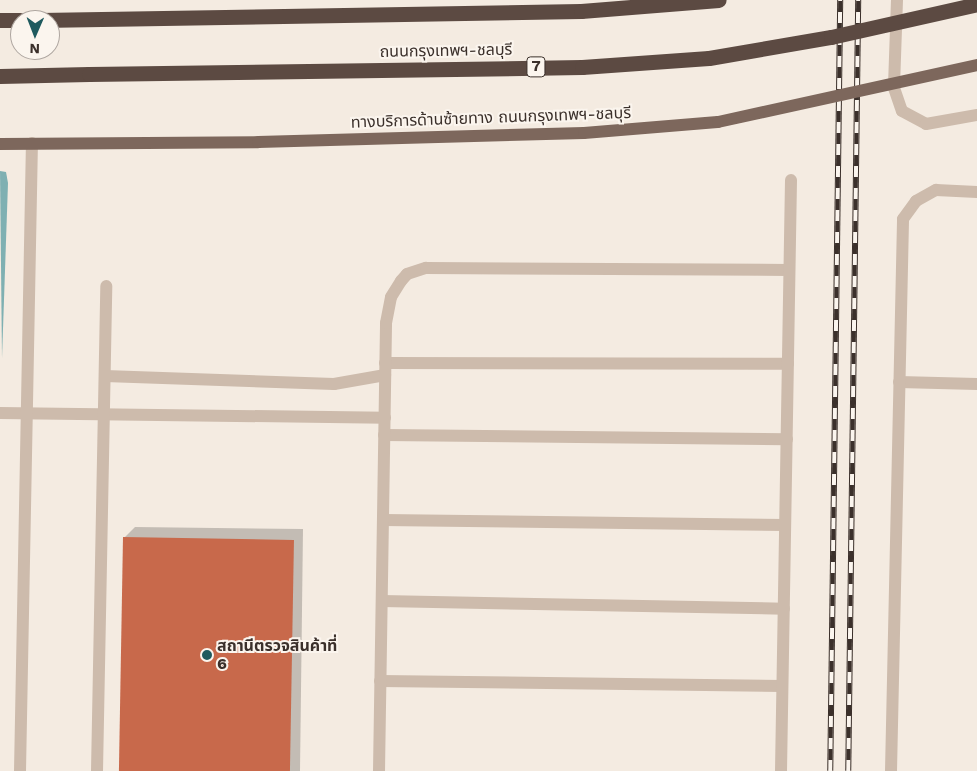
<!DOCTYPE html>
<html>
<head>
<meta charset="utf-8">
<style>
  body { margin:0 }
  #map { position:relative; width:977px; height:771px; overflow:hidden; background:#f4ebe1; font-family:"Work Sans","Noto Sans Thai",sans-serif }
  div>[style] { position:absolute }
  .water>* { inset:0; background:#7fb0b2 }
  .shadow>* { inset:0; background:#0003 }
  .building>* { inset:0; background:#c8694b; transform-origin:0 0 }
  .minor>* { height:12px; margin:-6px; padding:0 6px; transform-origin:6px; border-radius:6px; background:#cdbbac }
  .major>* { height:12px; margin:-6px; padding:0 6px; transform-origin:6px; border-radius:6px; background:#7d675c }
  .highway>* { height:15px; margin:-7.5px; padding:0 7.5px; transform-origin:7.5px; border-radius:7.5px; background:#5c4a42 }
  .rail>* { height:5.5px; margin-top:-2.75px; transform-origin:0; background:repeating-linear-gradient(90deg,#fbf5ee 0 11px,#3b302b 0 22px); box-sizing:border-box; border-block:1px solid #3b302b }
  .major-bridge>* { height:12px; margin:-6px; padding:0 6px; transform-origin:6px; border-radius:6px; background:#7d675c }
  .highway-bridge>* { height:15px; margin:-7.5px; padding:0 7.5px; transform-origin:7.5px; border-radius:7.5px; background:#5c4a42 }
  .dots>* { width:14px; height:14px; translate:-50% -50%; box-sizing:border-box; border:2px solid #fbf5ee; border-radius:50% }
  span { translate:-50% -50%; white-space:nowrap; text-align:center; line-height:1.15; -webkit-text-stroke:4px #fbf5ee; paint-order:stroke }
  .shield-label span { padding:1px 4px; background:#fbf5ee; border:1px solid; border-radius:4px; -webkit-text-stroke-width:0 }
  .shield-label { font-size:15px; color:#3b302b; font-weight:700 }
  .street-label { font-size:16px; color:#3b302b }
  .poi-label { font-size:16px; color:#3b302b; font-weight:700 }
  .left { translate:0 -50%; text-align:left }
  .north { position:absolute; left:10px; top:10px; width:50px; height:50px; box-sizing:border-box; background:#fbf5ee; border:1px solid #aea6a0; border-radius:50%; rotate:181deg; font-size:14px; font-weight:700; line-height:20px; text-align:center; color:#3b302b }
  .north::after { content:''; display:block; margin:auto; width:18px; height:22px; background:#1f5a5e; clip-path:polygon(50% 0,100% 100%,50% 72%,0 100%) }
</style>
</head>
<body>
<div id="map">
  <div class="water">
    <i style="clip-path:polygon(0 171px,6px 172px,8px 183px,2px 358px)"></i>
  </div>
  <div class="shadow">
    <i style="clip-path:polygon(135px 527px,303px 529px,300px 771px,121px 771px,125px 537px)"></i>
  </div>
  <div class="building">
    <i style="left:123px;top:537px;width:171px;height:234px;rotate:1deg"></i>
  </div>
  <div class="minor">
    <i style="left:897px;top:0;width:88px;rotate:92deg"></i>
    <i style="left:894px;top:88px;width:24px;rotate:71deg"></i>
    <i style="left:902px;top:111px;width:27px;rotate:28deg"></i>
    <i style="left:926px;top:124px;width:52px;rotate:-10deg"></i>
    <i style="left:385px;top:363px;width:403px;rotate:0.1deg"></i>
    <i style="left:105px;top:376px;width:229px;rotate:2deg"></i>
    <i style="left:334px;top:384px;width:52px;rotate:-10deg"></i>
    <i style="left:899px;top:382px;width:78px;rotate:1.5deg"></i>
    <i style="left:0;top:413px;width:385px;rotate:0.7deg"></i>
    <i style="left:384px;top:435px;width:403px;rotate:0.6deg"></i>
    <i style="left:383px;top:520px;width:402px;rotate:0.7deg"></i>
    <i style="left:382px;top:601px;width:402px;rotate:1.1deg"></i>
    <i style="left:380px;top:681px;width:402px;rotate:0.7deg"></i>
    <i style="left:20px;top:771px;width:628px;rotate:-88.91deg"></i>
    <i style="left:97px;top:771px;width:485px;rotate:-88.9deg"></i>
    <i style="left:379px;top:771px;width:448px;rotate:-89.1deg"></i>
    <i style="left:386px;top:323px;width:26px;rotate:-79deg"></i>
    <i style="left:391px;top:297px;width:19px;rotate:-58deg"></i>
    <i style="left:401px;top:281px;width:9px;rotate:-49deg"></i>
    <i style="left:407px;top:274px;width:20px;rotate:-18deg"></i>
    <i style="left:426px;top:268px;width:363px;rotate:0.3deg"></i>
    <i style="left:781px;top:771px;width:591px;rotate:-89.03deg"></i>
    <i style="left:891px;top:771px;width:552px;rotate:-88.75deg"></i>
    <i style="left:903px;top:219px;width:22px;rotate:-54deg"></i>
    <i style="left:916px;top:201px;width:23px;rotate:-29deg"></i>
    <i style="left:936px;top:190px;width:41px;rotate:2.8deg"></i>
  </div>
  <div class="major">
    <i style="left:0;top:144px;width:258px;rotate:-0.4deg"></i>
  </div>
  <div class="highway">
    <i style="left:0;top:20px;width:20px"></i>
    <i style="left:40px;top:20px;width:541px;rotate:-0.95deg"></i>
    <i style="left:581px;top:11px;width:138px;rotate:-4.6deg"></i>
    <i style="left:0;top:76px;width:89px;rotate:-1.3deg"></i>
  </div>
  <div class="rail">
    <i style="left:830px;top:771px;width:771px;rotate:-89.26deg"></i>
    <i style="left:848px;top:771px;width:771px;rotate:-89.26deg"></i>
  </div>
  <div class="major-bridge">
    <i style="left:258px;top:142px;width:326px;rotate:-1.6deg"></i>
    <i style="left:584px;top:133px;width:134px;rotate:-4.7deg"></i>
    <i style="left:718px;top:122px;width:265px;rotate:-12.4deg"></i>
  </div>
  <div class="highway-bridge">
    <i style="left:89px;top:74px;width:493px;rotate:-0.8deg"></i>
    <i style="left:582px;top:67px;width:127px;rotate:-4.1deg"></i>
    <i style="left:709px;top:58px;width:124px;rotate:-9.8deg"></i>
    <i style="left:831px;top:37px;width:150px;rotate:-12.7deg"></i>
  </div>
  <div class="dots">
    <i style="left:207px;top:655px;background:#1f5a5e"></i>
  </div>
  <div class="shield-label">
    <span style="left:536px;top:67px">7</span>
  </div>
  <div class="street-label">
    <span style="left:446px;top:51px;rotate:-1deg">ถนนกรุงเทพฯ-ชลบุรี</span>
    <span style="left:491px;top:118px;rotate:-2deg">ทางบริการด้านซ้ายทาง ถนนกรุงเทพฯ-ชลบุรี</span>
  </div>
  <div class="poi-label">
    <span class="left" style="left:217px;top:655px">สถานีตรวจสินค้าที่<br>6</span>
  </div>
  <div class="north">N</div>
</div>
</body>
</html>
